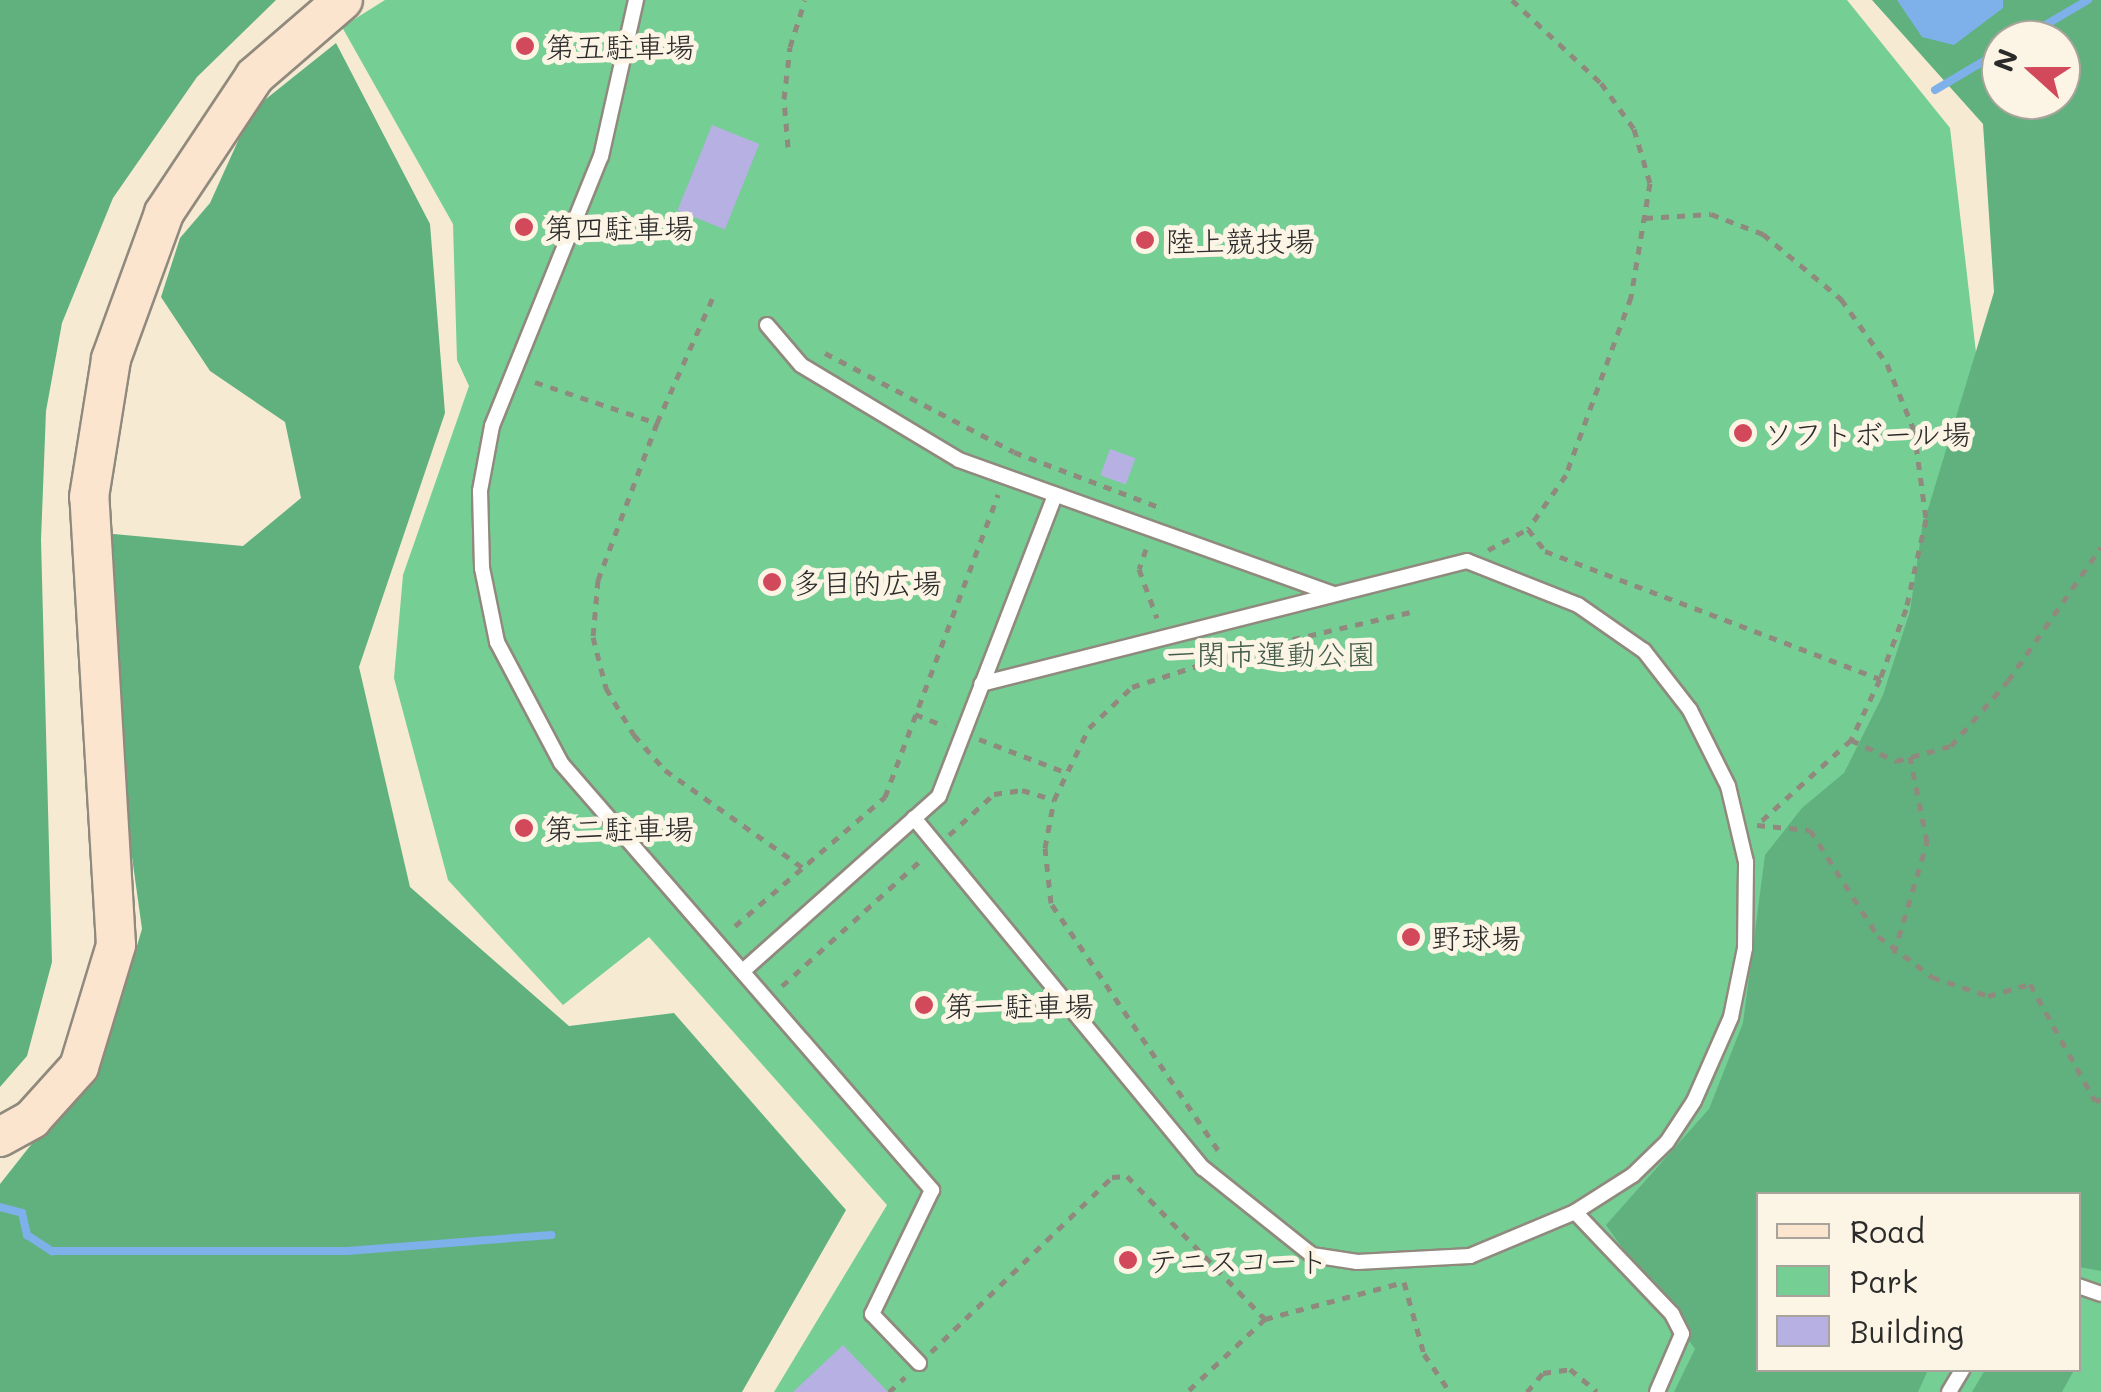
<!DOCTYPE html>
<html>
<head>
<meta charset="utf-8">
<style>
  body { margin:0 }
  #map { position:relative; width:2101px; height:1392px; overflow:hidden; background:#f6ead2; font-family:Mali,"Klee One",sans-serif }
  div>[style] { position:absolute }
  .green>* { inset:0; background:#75ce94 }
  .forest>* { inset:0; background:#60b17e }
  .water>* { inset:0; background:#7eb0ea }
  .stream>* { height:8px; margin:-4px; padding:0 4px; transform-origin:4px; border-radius:4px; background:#7eb0ea }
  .building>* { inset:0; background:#b7b0e3; transform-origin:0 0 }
  .path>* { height:5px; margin-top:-2.5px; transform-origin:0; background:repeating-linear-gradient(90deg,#908a7e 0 8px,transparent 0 16px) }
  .roads { filter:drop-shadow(2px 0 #908a7e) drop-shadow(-2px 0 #908a7e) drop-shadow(0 2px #908a7e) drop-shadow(0 -2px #908a7e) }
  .lane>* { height:14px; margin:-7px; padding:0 7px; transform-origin:7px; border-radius:7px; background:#fff }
  .secondary>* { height:38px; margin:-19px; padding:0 19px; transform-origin:19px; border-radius:19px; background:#fce5cf }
  .dots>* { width:28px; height:28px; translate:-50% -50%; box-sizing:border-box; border:5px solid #fcf5e5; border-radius:50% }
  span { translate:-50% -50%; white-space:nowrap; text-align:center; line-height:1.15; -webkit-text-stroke:10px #fcf5e5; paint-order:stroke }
  .poi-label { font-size:30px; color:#2b2b2b }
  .left { translate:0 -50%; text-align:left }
  .park-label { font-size:30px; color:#415c4a }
  .legend { position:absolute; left:1756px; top:1192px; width:325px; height:180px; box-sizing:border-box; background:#fcf5e5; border:2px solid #a8a49b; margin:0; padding:12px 18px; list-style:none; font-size:30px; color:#2b2b2b }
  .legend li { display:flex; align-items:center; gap:20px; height:50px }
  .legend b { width:50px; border:2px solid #a8a49b }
  .north { position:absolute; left:1981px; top:20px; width:100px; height:100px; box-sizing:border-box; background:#fcf5e5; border:2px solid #a8a49b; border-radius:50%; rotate:291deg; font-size:28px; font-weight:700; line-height:40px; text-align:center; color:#2b2b2b }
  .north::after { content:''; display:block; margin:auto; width:35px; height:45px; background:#d1495b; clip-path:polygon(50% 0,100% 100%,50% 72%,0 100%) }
</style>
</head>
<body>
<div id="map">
  <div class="green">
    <i style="clip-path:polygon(evenodd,385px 0,1847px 0,1950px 128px,1999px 551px,2101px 1078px,2101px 1392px,774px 1392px,887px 1205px,649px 937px,563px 1005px,448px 880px,394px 678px,403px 575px,469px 386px,457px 360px,453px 224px,342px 27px,385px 0,1758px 1194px,2078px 1194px,2078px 1370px,1758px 1370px,1758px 1194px)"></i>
  </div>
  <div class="forest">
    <i style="clip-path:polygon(0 0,276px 0,197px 77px,113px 198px,62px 323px,46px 411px,41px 540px,52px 962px,27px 1056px,0 1087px)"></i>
    <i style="clip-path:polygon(evenodd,1872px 0,2101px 0,2101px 1271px,2079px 1267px,2078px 1194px,1758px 1194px,1758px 1370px,1928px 1370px,1918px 1392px,1674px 1392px,1695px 1349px,1606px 1225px,1709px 1109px,1743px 1023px,1765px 855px,1802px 808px,1844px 773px,1883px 695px,1910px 611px,1922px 529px,1994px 292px,1983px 124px,1872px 0,2001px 40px,2061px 40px,2061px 100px,2001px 100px,2001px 40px)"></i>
    <i style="clip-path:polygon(336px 43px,430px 224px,445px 413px,359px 667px,410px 887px,569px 1026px,674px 1013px,846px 1210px,742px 1392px,0 1392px,0 1184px,106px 1050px,142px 929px,114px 728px,103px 533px,243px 546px,301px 498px,285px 422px,210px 371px,161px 297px,180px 238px,210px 203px,252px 110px)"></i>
    <i style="clip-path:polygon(1985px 1370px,2074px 1370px,2062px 1392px,1972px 1392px)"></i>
  </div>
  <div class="water">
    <i style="clip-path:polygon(1897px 0,2003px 0,2003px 8px,1954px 45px,1922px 37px)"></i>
  </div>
  <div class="stream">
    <i style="left:2020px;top:40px;width:79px;rotate:-30.5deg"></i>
    <i style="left:1935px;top:90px;width:77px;rotate:-30.6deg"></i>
    <i style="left:0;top:1207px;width:23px;rotate:15deg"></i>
    <i style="left:22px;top:1213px;width:23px;rotate:77deg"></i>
    <i style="left:27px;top:1235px;width:30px;rotate:33deg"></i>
    <i style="left:52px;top:1251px;width:295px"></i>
    <i style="left:347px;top:1251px;width:205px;rotate:-4.5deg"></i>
  </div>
  <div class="building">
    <i style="left:712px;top:125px;width:51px;height:92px;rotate:22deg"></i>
    <i style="left:1110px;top:449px;width:27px;height:28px;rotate:20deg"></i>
    <i style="clip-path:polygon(843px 1345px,888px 1392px,793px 1392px)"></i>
  </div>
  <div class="path">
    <i style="left:1512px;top:0;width:122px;rotate:43deg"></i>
    <i style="left:1601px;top:83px;width:57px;rotate:54.3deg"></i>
    <i style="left:1634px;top:129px;width:56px;rotate:73.5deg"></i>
    <i style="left:1650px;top:183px;width:116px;rotate:99.5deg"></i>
    <i style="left:1631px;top:297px;width:189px;rotate:110.1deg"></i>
    <i style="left:1566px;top:475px;width:66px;rotate:125.1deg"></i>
    <i style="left:788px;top:147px;width:48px;rotate:-94.8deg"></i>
    <i style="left:784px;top:99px;width:52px;rotate:-83.4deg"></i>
    <i style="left:790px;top:47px;width:49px;rotate:-72.3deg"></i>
    <i style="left:1645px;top:218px;width:66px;rotate:-3.5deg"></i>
    <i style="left:1711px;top:214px;width:56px;rotate:21deg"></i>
    <i style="left:1763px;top:234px;width:102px;rotate:39.8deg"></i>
    <i style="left:1841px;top:299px;width:80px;rotate:54.7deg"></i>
    <i style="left:1887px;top:364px;width:71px;rotate:67.8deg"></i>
    <i style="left:1914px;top:430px;width:90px;rotate:82.3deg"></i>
    <i style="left:1926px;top:519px;width:92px;rotate:102.5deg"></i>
    <i style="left:1906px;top:609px;width:75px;rotate:110.4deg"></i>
    <i style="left:1880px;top:679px;width:68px;rotate:115.4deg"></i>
    <i style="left:1851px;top:740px;width:127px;rotate:137.9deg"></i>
    <i style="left:825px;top:353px;width:213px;rotate:27.6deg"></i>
    <i style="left:1014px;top:452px;width:160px;rotate:20.8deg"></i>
    <i style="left:535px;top:382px;width:129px;rotate:18.6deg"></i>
    <i style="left:657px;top:423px;width:140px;rotate:-66deg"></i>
    <i style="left:657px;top:423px;width:168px;rotate:110.6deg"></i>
    <i style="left:598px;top:580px;width:57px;rotate:95deg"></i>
    <i style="left:593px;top:637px;width:53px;rotate:75.7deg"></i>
    <i style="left:606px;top:688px;width:55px;rotate:59.2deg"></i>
    <i style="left:634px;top:735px;width:47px;rotate:48.5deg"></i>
    <i style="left:665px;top:770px;width:173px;rotate:35.3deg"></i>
    <i style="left:1146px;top:549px;width:21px;rotate:109deg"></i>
    <i style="left:1139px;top:569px;width:52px;rotate:69.8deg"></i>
    <i style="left:1488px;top:550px;width:45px;rotate:-27.7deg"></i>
    <i style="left:1528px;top:529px;width:28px;rotate:52deg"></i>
    <i style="left:1545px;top:551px;width:359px;rotate:20.9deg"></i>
    <i style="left:915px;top:714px;width:32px;rotate:22deg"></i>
    <i style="left:979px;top:739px;width:92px;rotate:21deg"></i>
    <i style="left:1851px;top:740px;width:50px;rotate:25deg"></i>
    <i style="left:1896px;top:761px;width:57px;rotate:-15.3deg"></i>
    <i style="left:1951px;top:746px;width:86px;rotate:-48.8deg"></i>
    <i style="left:2008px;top:681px;width:163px;rotate:-55.2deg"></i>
    <i style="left:1757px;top:825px;width:53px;rotate:5.4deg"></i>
    <i style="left:1810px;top:830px;width:126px;rotate:57.3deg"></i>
    <i style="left:1878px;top:936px;width:68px;rotate:37.2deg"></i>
    <i style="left:1932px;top:977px;width:59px;rotate:18.7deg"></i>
    <i style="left:1988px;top:996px;width:44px;rotate:-15.9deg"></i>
    <i style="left:2030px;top:984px;width:134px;rotate:60.9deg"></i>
    <i style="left:2095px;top:1101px;width:6px;rotate:-18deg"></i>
    <i style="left:949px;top:835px;width:61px;rotate:-42.3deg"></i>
    <i style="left:994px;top:794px;width:28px;rotate:-8deg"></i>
    <i style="left:1022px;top:790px;width:34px;rotate:17deg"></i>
    <i style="left:735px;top:926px;width:198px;rotate:-40.7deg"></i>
    <i style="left:885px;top:797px;width:323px;rotate:-69.5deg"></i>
    <i style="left:1894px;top:953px;width:116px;rotate:-73.4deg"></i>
    <i style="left:1927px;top:842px;width:87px;rotate:-101.3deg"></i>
    <i style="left:782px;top:986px;width:189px;rotate:-42.2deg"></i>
    <i style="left:1218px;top:1150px;width:298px;rotate:-124.1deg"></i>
    <i style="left:1051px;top:903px;width:55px;rotate:-96.2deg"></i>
    <i style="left:1045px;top:848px;width:49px;rotate:-79.4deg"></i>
    <i style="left:1054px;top:800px;width:80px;rotate:-64.1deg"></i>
    <i style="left:1089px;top:728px;width:59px;rotate:-43.6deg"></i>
    <i style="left:1132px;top:687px;width:120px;rotate:-18deg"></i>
    <i style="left:1246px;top:650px;width:168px;rotate:-13deg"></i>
    <i style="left:1265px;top:1319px;width:144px;rotate:-14.9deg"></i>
    <i style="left:1404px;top:1282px;width:75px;rotate:74.5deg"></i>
    <i style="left:1424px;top:1354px;width:46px;rotate:55.6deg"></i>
    <i style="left:931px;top:1352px;width:252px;rotate:-44deg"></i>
    <i style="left:1112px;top:1177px;width:15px;rotate:-4deg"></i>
    <i style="left:1127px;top:1176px;width:199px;rotate:46deg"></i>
    <i style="left:1265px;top:1319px;width:107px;rotate:136.9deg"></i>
    <i style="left:889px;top:1392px;width:22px;rotate:-43deg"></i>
    <i style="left:1527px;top:1392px;width:25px;rotate:-50deg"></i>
    <i style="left:1543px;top:1373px;width:27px;rotate:-8deg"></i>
    <i style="left:1570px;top:1369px;width:35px;rotate:40deg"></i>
  </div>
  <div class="roads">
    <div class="lane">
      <i style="left:636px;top:0;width:160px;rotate:102.6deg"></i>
      <i style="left:601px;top:156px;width:291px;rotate:112deg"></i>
      <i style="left:492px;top:426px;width:66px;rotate:100.5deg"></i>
      <i style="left:480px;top:491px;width:77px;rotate:88.5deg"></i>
      <i style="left:482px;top:568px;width:76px;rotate:78.5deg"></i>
      <i style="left:497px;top:642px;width:137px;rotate:62.1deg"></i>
      <i style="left:561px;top:763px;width:566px;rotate:49.01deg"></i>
      <i style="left:932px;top:1190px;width:138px;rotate:115.8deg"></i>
      <i style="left:872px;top:1314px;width:68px;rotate:46.2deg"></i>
      <i style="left:767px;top:325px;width:52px;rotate:49.6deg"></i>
      <i style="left:801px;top:365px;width:184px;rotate:31deg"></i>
      <i style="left:959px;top:460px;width:397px;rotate:19.7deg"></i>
      <i style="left:914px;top:818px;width:454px;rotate:50.5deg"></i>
      <i style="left:1203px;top:1168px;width:139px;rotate:38.6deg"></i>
      <i style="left:1312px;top:1255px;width:46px;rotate:8.8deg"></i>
      <i style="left:1357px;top:1262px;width:113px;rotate:-3deg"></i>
      <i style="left:1470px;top:1256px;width:114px;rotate:-22.7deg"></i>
      <i style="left:1575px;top:1212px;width:69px;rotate:-32.5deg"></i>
      <i style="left:1633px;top:1175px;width:47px;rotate:-44.1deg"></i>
      <i style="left:1667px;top:1142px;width:49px;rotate:-56.6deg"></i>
      <i style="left:1694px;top:1101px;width:92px;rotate:-66.2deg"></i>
      <i style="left:1731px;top:1017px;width:70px;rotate:-78.5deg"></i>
      <i style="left:1745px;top:948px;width:86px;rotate:-89.3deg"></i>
      <i style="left:1746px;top:862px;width:78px;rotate:-103.3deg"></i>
      <i style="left:1728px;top:786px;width:85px;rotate:-116.6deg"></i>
      <i style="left:1690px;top:710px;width:75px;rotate:-127.9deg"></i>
      <i style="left:1644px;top:651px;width:80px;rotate:-145.1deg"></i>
      <i style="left:1578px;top:605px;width:119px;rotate:-158.4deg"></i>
      <i style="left:1467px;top:561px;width:501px;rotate:165.8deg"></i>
      <i style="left:744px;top:970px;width:261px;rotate:-41.7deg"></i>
      <i style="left:939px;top:796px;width:323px;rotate:-68.9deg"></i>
      <i style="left:1575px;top:1212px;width:141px;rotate:46.4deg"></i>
      <i style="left:1672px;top:1314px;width:22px;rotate:63deg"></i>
      <i style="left:1682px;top:1334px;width:63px;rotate:113.3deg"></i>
      <i style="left:2078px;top:1286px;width:24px;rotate:19deg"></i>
      <i style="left:1949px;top:1392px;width:26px;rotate:-59deg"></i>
    </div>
    <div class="secondary">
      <i style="left:0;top:1137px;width:37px;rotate:-29deg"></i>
      <i style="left:32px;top:1119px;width:70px;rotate:-47.9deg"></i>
      <i style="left:79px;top:1067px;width:127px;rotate:-73.1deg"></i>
      <i style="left:116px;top:945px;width:449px;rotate:-93.4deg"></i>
      <i style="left:89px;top:497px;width:140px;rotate:-80.9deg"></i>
      <i style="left:111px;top:359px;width:155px;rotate:-70deg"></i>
      <i style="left:164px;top:213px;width:164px;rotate:-56.4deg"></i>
      <i style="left:255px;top:76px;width:116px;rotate:-40.8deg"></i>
    </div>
  </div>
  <div class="dots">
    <i style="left:525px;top:46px;background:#d1495b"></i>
    <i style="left:524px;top:227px;background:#d1495b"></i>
    <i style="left:1145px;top:240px;background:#d1495b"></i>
    <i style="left:1743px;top:433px;background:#d1495b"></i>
    <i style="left:772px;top:582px;background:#d1495b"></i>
    <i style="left:524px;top:828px;background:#d1495b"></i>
    <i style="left:1411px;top:937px;background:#d1495b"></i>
    <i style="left:924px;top:1005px;background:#d1495b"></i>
    <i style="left:1128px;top:1260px;background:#d1495b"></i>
  </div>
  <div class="poi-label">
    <span class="left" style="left:545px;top:46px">第五駐車場</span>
    <span class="left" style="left:544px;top:227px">第四駐車場</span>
    <span class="left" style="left:1165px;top:240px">陸上競技場</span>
    <span class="left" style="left:1763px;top:433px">ソフトボール場</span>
    <span class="left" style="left:792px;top:582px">多目的広場</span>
    <span class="left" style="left:544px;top:828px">第二駐車場</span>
    <span class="left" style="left:1431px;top:937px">野球場</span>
    <span class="left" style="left:944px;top:1005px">第一駐車場</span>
    <span class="left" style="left:1148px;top:1260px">テニスコート</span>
  </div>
  <div class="park-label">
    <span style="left:1271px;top:653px">一関市運動公園</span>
  </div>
  <ul class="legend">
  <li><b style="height:12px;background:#fce5cf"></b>Road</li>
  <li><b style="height:28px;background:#75ce94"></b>Park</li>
  <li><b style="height:28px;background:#b7b0e3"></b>Building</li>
  </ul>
  <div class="north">N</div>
</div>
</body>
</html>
